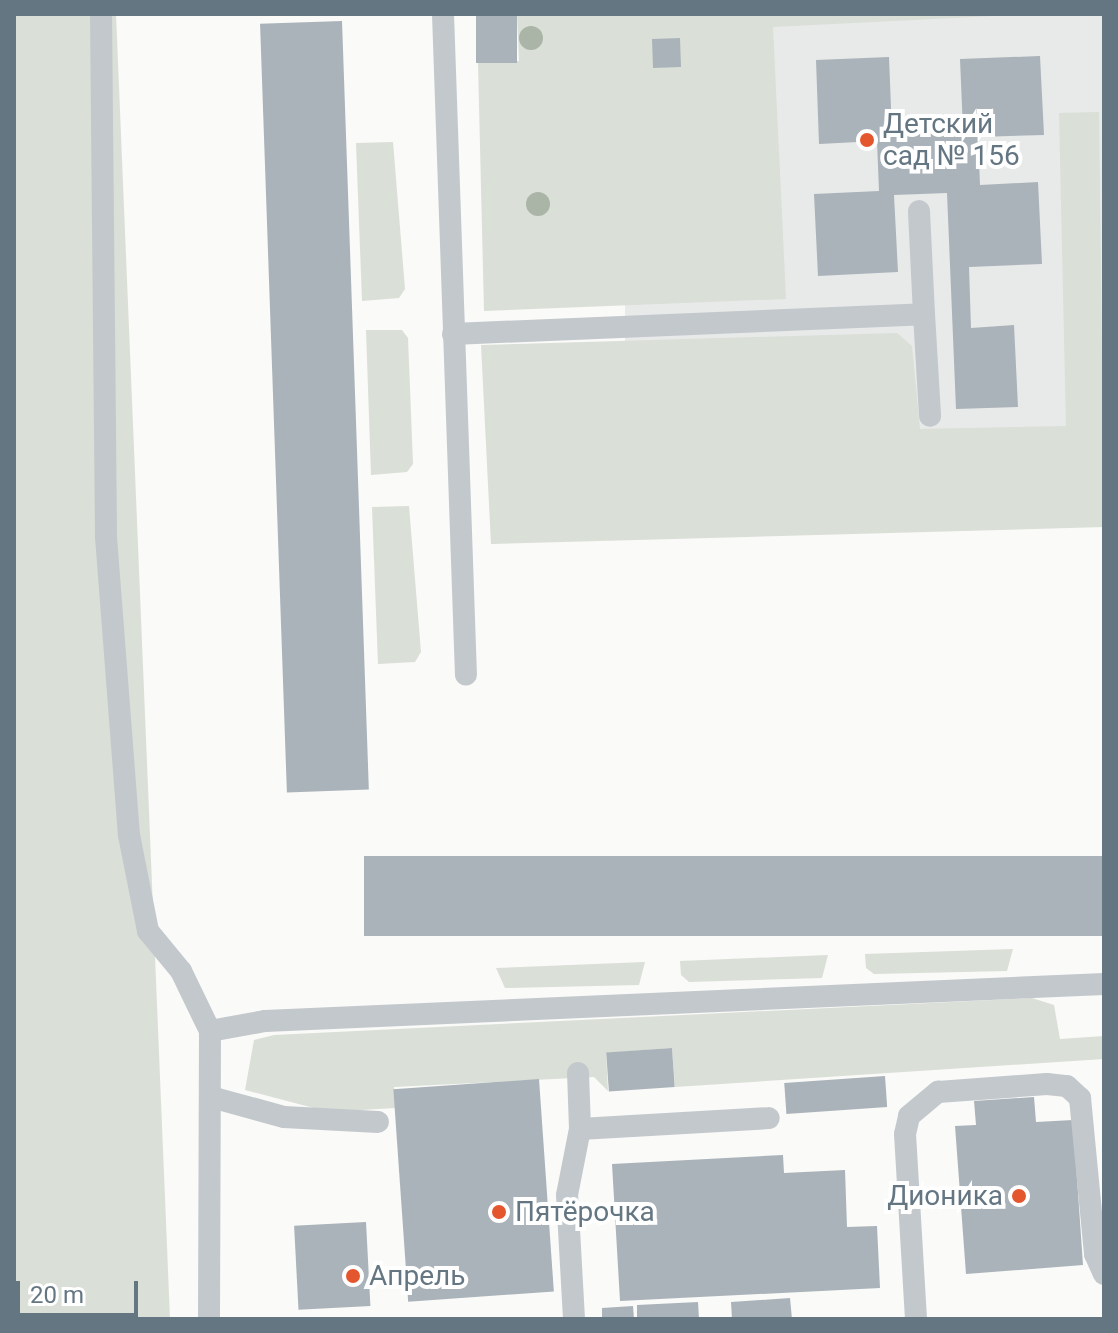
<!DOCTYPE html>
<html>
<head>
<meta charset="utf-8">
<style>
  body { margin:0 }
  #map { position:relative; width:1118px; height:1333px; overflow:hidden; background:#fafaf8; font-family:Roboto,sans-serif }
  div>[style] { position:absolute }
  .built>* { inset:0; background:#e8e9e9; transform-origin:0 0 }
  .green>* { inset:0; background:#dadfd7 }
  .building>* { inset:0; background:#aab3b9; transform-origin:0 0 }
  .service>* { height:22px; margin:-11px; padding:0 11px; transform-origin:11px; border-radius:11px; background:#c3c8cc }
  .trees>* { width:24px; height:24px; margin:-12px; border-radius:50%; background:#aab4a7 }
  .dots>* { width:22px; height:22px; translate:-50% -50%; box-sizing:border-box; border:4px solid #fff; border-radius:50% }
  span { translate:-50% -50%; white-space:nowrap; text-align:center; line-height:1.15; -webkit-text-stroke:8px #fff; paint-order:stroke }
  .poi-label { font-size:28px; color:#657683 }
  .left { translate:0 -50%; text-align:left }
  .right { translate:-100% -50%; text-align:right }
  .frame { position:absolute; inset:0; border:16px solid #657683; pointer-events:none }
  .scale { position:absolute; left:16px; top:1281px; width:122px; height:36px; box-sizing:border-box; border:4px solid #657683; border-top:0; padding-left:10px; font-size:24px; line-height:28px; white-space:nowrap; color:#657683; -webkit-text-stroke:6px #fff; paint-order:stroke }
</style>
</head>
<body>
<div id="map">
  <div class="built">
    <i style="left:625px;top:14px;width:479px;height:479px"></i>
  </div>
  <div class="green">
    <i style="clip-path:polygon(14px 14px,116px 14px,170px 1319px,14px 1319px)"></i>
    <i style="clip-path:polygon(517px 14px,1033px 14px,773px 27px,786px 299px,484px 311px,478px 63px,519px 61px)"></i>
    <i style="clip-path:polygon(1099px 112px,1104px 527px,491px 544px,481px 345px,897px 333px,912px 346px,920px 429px,1066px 426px,1059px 113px)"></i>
    <i style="clip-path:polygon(393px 142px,405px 289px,399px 298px,362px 301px,356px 143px)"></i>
    <i style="clip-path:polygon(366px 330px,402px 330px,408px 338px,413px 464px,407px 472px,371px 475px)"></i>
    <i style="clip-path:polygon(409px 506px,421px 652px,415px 662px,378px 664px,372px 507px)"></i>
    <i style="clip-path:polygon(1013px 949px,1007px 971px,874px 974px,866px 968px,865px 954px)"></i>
    <i style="clip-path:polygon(828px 955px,822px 978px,689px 982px,681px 975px,680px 961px)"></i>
    <i style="clip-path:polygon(645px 962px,639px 985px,505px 988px,496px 968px)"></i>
    <i style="clip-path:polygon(1032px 998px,1054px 1005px,1060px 1039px,1104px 1036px,1104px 1059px,675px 1087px,672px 1048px,606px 1053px,608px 1091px,594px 1077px,394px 1087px,395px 1108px,329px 1112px,245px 1090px,254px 1040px,274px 1035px)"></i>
  </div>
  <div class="building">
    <i style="left:476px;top:14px;width:41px;height:49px"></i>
    <i style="left:342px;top:21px;width:769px;height:82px;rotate:88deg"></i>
    <i style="left:680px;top:38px;width:29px;height:28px;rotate:88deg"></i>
    <i style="clip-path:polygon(1040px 56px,1044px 135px,978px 137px,980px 185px,1038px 182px,1042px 264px,969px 267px,971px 328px,1014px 325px,1018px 407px,956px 409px,947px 193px,894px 195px,898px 272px,818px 276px,814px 194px,879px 191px,877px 141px,819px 144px,816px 60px,889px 57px,892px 133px,963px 130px,960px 59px)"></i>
    <i style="left:1104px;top:856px;width:80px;height:740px;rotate:90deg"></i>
    <i style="left:672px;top:1048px;width:39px;height:66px;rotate:86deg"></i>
    <i style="left:885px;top:1076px;width:31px;height:101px;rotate:86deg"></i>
    <i style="left:539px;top:1079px;width:213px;height:146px;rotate:86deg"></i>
    <i style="clip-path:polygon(1034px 1097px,1036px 1122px,1073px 1120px,1083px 1265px,966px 1274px,955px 1126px,976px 1125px,974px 1101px)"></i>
    <i style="clip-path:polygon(783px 1155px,784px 1173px,845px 1170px,847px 1227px,877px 1226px,880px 1288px,620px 1301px,612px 1164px)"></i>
    <i style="left:366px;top:1222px;width:84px;height:72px;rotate:87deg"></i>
    <i style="clip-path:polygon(790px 1298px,792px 1319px,732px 1319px,731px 1302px)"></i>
    <i style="clip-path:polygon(698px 1302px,699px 1319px,637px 1319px,637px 1305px)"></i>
    <i style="clip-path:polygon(633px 1306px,634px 1319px,602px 1319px,602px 1308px)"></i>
  </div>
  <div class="service">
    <i style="left:101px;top:14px;width:523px;rotate:89.45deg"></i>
    <i style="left:106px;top:537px;width:299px;rotate:85.6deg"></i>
    <i style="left:129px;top:835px;width:98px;rotate:78.8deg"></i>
    <i style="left:148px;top:931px;width:52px;rotate:50.5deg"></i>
    <i style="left:181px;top:971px;width:67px;rotate:64.2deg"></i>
    <i style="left:210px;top:1031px;width:288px;rotate:90.2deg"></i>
    <i style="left:443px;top:14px;width:661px;rotate:88.01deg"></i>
    <i style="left:924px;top:314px;width:102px;rotate:86.6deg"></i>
    <i style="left:453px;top:334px;width:471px;rotate:-2.4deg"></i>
    <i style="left:924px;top:314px;width:103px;rotate:-92.8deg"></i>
    <i style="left:210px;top:1031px;width:56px;rotate:-10.3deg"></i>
    <i style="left:265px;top:1021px;width:840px;rotate:-2.53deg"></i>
    <i style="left:211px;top:1097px;width:76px;rotate:15.3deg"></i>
    <i style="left:284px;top:1117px;width:94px;rotate:3deg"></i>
    <i style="left:580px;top:1129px;width:189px;rotate:-3.3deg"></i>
    <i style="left:574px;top:1319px;width:124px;rotate:-93.2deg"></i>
    <i style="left:567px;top:1195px;width:67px;rotate:-78.9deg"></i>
    <i style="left:580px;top:1129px;width:56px;rotate:-92deg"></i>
    <i style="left:916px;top:1319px;width:185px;rotate:-93.4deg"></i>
    <i style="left:905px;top:1134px;width:18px;rotate:-77deg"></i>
    <i style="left:909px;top:1116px;width:38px;rotate:-40deg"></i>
    <i style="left:938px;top:1092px;width:109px;rotate:-4.2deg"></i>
    <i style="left:1047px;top:1084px;width:20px;rotate:6deg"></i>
    <i style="left:1067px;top:1086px;width:18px;rotate:43deg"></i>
    <i style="left:1080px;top:1098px;width:157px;rotate:84.5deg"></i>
    <i style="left:1095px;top:1254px;width:22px;rotate:66deg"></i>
  </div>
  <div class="trees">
    <i style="left:531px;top:38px"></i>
    <i style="left:538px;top:204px"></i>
  </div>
  <div class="dots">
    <i style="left:867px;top:140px;background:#e4572e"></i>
    <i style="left:1019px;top:1196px;background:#e4572e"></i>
    <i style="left:499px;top:1212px;background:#e4572e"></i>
    <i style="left:353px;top:1276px;background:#e4572e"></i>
  </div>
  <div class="poi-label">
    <span class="left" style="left:883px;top:140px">Детский<br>сад № 156</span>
    <span class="right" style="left:1003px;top:1196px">Дионика</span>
    <span class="left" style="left:515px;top:1212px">Пятёрочка</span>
    <span class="left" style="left:369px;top:1276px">Апрель</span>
  </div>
  <div class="frame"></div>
  <div class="scale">20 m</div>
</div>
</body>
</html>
